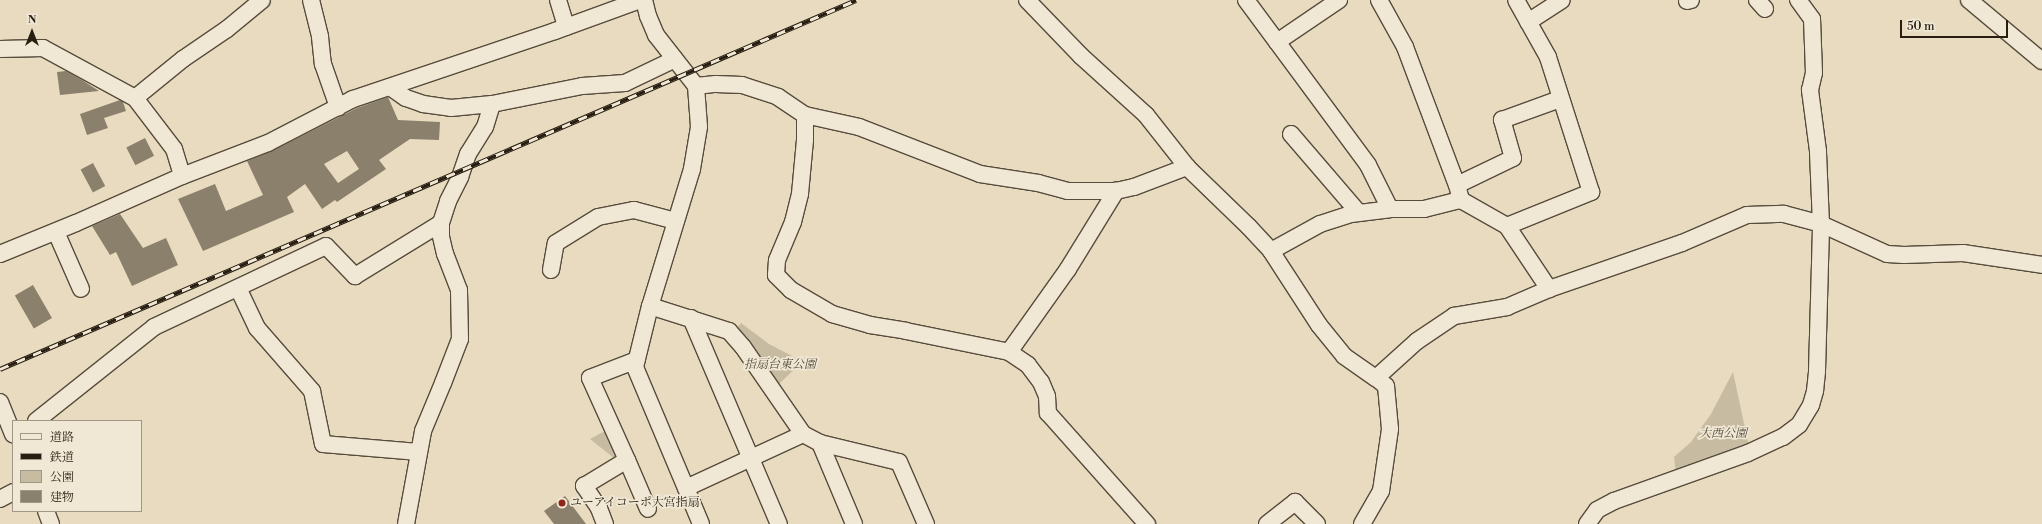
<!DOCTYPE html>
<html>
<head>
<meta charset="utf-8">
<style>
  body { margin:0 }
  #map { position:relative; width:2042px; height:524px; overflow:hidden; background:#e8dbbf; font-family:"Libre Bodoni","Noto Serif JP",serif }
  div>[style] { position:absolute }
  .green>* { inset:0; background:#c7bba1 }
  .building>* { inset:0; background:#8b806b; transform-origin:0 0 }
  .roads { filter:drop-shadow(1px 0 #574c3c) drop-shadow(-1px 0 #574c3c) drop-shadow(0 1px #574c3c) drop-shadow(0 -1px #574c3c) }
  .street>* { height:16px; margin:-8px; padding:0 8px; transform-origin:8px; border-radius:8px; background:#f0e8d5 }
  .rail>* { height:4.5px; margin-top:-2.25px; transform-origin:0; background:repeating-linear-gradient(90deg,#f0e8d5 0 9px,#271d11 0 18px); box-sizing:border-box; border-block:1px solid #271d11 }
  .dots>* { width:11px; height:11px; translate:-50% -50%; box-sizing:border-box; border:2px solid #f0e8d5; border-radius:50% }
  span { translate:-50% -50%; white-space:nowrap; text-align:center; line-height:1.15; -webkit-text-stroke:3.5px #f0e8d5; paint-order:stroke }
  .park-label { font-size:12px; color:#574c3c; font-style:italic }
  .poi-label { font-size:12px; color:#271d11 }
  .left { translate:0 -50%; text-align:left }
  .legend { position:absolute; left:12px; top:420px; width:130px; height:92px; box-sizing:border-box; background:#f0e8d5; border:1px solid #a09787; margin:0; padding:5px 7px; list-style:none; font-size:12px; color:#271d11 }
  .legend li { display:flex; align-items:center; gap:8px; height:20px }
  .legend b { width:20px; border:1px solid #a09787 }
  .north { position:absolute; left:12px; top:12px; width:40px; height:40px; -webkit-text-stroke:3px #f0e8d5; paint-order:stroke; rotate:0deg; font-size:11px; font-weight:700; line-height:16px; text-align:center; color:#271d11 }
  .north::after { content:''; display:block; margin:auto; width:14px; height:18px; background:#271d11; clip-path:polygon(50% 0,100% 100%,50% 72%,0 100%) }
  .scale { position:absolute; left:1900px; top:20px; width:108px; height:18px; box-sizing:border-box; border:2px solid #271d11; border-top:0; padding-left:5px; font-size:12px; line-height:14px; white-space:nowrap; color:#271d11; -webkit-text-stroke:3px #f0e8d5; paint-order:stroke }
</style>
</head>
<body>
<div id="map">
  <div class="green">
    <i style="clip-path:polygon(741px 323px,769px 344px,792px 356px,801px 363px,778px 385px,737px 328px)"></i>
    <i style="clip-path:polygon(1733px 372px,1749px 447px,1676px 475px,1674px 457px,1691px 442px,1711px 414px)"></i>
    <i style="clip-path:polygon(607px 430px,619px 462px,590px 439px)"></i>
  </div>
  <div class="building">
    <i style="clip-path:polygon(66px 71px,82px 80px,99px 91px,60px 95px,57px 72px)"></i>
    <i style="clip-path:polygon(evenodd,388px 97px,398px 120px,440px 122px,439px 140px,410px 139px,379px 160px,386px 169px,337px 202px,335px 200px,322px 209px,305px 184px,287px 197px,294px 212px,203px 251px,178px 199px,215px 184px,226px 211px,263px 195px,247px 161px,272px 151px,357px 108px,388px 97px,347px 151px,359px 169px,338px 183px,324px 164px,347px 151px)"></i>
    <i style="clip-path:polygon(120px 100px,123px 102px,126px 111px,104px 118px,108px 128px,87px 135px,80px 114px)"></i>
    <i style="left:145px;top:138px;width:20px;height:21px;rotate:63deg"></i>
    <i style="left:93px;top:163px;width:26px;height:14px;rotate:62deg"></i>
    <i style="clip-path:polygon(120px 214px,143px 248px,166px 238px,178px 265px,132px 286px,116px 252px,110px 255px,92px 226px)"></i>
    <i style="left:33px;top:285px;width:38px;height:21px;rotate:60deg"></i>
    <i style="clip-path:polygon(565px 496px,586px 524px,554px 524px,544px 511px)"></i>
  </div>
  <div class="roads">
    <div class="street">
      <i style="left:311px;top:0;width:38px;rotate:76deg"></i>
      <i style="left:320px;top:37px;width:27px;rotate:84deg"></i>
      <i style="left:323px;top:64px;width:46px;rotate:70.8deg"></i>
      <i style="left:558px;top:0;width:28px;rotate:73deg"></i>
      <i style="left:644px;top:0;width:16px;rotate:76deg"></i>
      <i style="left:648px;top:16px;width:21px;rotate:67deg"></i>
      <i style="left:656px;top:35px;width:65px;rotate:51.9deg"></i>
      <i style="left:696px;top:86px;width:41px;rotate:85.8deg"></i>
      <i style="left:699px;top:127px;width:43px;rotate:99.5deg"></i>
      <i style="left:692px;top:169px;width:143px;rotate:107deg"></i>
      <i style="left:650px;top:306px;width:63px;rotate:103.8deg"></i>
      <i style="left:635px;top:367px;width:170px;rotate:67.2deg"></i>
      <i style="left:1027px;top:0;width:78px;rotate:46deg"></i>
      <i style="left:1081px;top:56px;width:88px;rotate:42.2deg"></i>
      <i style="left:1146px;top:115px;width:66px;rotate:51.7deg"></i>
      <i style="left:1187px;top:167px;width:86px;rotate:44.1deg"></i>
      <i style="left:1249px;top:227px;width:33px;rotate:47deg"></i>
      <i style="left:1271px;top:251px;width:88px;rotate:57deg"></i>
      <i style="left:1319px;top:325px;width:40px;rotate:51deg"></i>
      <i style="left:1344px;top:356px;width:39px;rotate:35deg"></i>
      <i style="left:1246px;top:0;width:205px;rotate:53.5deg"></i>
      <i style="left:1368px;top:165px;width:49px;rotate:63.4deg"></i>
      <i style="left:1379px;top:0;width:54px;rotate:61deg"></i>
      <i style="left:1405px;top:47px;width:147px;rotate:69.4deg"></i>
      <i style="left:1457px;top:185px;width:16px;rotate:75deg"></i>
      <i style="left:1757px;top:0;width:12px;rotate:48deg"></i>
      <i style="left:1969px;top:0;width:95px;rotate:39.9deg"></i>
      <i style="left:1687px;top:1px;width:4px;rotate:-14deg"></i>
      <i style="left:1528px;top:22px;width:40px;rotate:-32.9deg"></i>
      <i style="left:1277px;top:42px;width:75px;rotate:-34.1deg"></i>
      <i style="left:0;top:49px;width:43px;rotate:-1.3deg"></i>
      <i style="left:43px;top:48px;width:105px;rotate:28.5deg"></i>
      <i style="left:135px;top:98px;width:64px;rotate:52.6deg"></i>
      <i style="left:174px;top:149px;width:28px;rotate:73deg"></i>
      <i style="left:696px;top:86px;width:20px;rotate:-6deg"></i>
      <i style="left:716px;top:84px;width:26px;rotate:2deg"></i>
      <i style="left:742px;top:85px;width:38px;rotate:18deg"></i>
      <i style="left:778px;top:97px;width:32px;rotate:34deg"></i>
      <i style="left:805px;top:115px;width:55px;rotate:12.5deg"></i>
      <i style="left:859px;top:127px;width:130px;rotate:21.2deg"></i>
      <i style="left:980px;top:174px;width:59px;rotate:8.8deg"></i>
      <i style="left:1038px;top:183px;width:31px;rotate:15deg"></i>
      <i style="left:1068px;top:191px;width:48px"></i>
      <i style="left:1116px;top:191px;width:18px;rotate:-13deg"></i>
      <i style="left:1134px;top:187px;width:57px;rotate:-20.7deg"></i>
      <i style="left:390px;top:87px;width:19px;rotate:35deg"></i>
      <i style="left:406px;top:98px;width:18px;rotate:19deg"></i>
      <i style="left:423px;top:104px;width:28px;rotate:8deg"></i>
      <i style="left:451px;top:108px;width:41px;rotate:-5.6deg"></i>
      <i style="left:492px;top:104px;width:92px;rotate:-11.3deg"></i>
      <i style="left:582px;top:86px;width:43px;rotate:-4deg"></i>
      <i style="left:625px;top:83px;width:55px;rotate:-25.6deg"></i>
      <i style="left:135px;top:98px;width:62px;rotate:-39.1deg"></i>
      <i style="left:183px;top:59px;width:53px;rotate:-34.3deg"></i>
      <i style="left:227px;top:29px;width:45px;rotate:-39.6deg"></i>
      <i style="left:805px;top:115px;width:25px;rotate:90deg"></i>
      <i style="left:805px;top:140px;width:54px;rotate:95.3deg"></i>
      <i style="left:800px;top:194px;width:29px;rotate:104deg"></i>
      <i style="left:793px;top:222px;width:41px;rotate:112.8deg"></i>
      <i style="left:777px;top:260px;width:15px;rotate:94deg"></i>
      <i style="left:776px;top:275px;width:21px;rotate:45deg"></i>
      <i style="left:791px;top:290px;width:48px;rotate:30.3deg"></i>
      <i style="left:832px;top:314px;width:40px;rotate:16deg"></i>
      <i style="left:870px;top:325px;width:36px;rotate:9deg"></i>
      <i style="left:906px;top:331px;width:105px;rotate:11.5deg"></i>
      <i style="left:1009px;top:352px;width:23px;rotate:34deg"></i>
      <i style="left:1028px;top:365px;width:21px;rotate:53deg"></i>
      <i style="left:1041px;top:382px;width:15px;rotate:67deg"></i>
      <i style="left:1047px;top:396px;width:17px;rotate:87deg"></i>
      <i style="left:1048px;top:413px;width:149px;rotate:48.3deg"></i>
      <i style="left:1291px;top:134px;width:104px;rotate:49.3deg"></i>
      <i style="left:1457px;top:185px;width:62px;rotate:-25.7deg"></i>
      <i style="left:1513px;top:158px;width:40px;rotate:-106deg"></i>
      <i style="left:1502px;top:120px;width:62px;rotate:-19.9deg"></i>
      <i style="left:1507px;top:226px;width:91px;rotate:-22deg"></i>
      <i style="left:1591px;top:192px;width:142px;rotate:-107.7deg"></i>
      <i style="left:1548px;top:57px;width:65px;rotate:-119.3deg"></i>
      <i style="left:56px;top:232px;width:62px;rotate:66.3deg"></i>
      <i style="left:1271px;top:251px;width:56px;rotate:-28.9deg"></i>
      <i style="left:1320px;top:224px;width:33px;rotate:-18deg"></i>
      <i style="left:1351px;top:214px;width:39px;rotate:-7deg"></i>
      <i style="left:1390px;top:209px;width:34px"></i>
      <i style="left:1424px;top:209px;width:38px;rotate:-14deg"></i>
      <i style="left:1461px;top:200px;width:53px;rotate:29.5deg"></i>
      <i style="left:1507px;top:226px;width:76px;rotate:56.3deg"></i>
      <i style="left:0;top:254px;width:82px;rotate:-22.2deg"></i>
      <i style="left:76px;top:223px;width:116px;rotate:-23.9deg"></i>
      <i style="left:182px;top:176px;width:92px;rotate:-21deg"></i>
      <i style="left:268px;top:143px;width:96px;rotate:-27.4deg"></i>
      <i style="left:353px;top:99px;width:213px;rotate:-18.6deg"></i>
      <i style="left:555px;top:31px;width:90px;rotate:-20deg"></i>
      <i style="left:551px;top:270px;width:27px;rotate:-80deg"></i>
      <i style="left:556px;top:243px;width:49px;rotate:-31.8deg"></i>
      <i style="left:598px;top:217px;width:37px;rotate:-11deg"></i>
      <i style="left:634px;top:210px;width:43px;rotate:14.7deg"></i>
      <i style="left:238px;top:288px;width:44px;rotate:64.6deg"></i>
      <i style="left:257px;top:328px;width:84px;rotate:48.9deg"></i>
      <i style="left:312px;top:391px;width:54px;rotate:78.3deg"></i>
      <i style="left:323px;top:444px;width:96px;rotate:4.8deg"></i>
      <i style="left:650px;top:306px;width:83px;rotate:17.6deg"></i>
      <i style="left:729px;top:331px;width:21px;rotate:49deg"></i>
      <i style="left:743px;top:347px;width:106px;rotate:55.4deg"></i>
      <i style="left:691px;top:318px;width:224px;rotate:66.9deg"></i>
      <i style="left:1009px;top:352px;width:102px;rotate:-54.6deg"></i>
      <i style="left:1068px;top:269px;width:92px;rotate:-58.4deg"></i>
      <i style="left:0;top:402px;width:35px;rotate:68deg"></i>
      <i style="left:36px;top:421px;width:151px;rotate:-38.5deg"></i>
      <i style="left:154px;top:327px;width:190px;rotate:-25.2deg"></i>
      <i style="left:326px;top:246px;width:42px;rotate:46deg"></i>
      <i style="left:355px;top:276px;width:101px;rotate:-31.6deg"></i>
      <i style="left:820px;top:443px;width:88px;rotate:67.2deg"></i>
      <i style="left:627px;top:460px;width:53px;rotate:66.8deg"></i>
      <i style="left:686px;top:488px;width:129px;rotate:-24.8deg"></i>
      <i style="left:803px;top:434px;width:19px;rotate:28deg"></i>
      <i style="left:820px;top:443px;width:81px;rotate:13.5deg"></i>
      <i style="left:899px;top:462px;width:68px;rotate:66.5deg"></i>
      <i style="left:0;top:499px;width:15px;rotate:-28deg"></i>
      <i style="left:46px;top:511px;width:14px;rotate:69deg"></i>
      <i style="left:406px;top:524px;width:95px;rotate:-79.6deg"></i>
      <i style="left:423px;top:431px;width:52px;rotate:-67.4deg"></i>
      <i style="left:443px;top:383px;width:47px;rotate:-68.9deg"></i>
      <i style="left:460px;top:339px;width:49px;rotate:-91.2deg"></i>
      <i style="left:459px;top:290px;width:39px;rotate:-111deg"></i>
      <i style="left:445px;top:254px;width:18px;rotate:-103deg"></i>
      <i style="left:441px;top:236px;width:13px;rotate:-90deg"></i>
      <i style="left:441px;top:223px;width:23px;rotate:-72deg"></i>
      <i style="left:448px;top:201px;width:27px;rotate:-63deg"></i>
      <i style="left:460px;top:177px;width:24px;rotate:-71deg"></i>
      <i style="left:468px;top:154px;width:32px;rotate:-58deg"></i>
      <i style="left:485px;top:127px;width:24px;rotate:-73deg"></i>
      <i style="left:605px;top:524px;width:17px;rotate:-111deg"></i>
      <i style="left:599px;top:508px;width:27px;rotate:-124deg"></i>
      <i style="left:584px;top:486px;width:50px;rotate:-31.2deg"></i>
      <i style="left:627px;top:460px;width:90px;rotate:-114.3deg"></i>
      <i style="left:590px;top:378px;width:50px;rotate:-21deg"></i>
      <i style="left:1267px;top:524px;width:36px;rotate:-38deg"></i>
      <i style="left:1295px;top:502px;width:31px;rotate:45deg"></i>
      <i style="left:1362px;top:524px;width:38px;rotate:-60deg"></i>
      <i style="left:1381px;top:491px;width:63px;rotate:-81.7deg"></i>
      <i style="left:1390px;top:429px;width:43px;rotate:-95.3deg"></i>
      <i style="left:1386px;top:386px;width:13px;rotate:-141deg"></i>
      <i style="left:1376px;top:378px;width:55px;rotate:-42.1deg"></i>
      <i style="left:1417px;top:341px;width:45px;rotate:-34deg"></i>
      <i style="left:1454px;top:316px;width:54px;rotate:-9.6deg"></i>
      <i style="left:1507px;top:307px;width:46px;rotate:-23.2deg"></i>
      <i style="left:1549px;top:289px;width:141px;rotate:-19.1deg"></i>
      <i style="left:1682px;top:243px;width:71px;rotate:-23.3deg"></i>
      <i style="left:1747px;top:215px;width:37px;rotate:-2deg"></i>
      <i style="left:1784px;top:214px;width:38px;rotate:15deg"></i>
      <i style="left:1821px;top:224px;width:72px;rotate:24.4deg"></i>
      <i style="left:1887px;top:254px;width:17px;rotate:3deg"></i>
      <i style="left:1904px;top:255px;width:59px;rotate:-1.9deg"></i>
      <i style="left:1963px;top:253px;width:80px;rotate:8.6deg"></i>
      <i style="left:1587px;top:524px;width:17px;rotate:-54deg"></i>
      <i style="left:1597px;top:510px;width:19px;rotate:-28deg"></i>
      <i style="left:1614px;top:501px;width:142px;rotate:-19.7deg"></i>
      <i style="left:1748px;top:453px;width:38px;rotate:-25deg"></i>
      <i style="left:1783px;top:437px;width:20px;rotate:-37deg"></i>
      <i style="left:1799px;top:425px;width:23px;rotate:-59deg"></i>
      <i style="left:1811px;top:405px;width:15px;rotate:-74deg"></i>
      <i style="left:1815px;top:391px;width:20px;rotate:-84deg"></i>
      <i style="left:1817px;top:371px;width:147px;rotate:-88.4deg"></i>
      <i style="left:1821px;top:224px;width:73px;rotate:-92.4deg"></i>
      <i style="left:1818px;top:151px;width:62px;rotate:-97.5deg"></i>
      <i style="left:1810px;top:90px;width:17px;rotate:-77deg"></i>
      <i style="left:1814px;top:73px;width:54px;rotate:-92.1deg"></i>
      <i style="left:1812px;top:19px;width:24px;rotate:-126deg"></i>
    </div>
  </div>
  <div class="rail">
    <i style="left:0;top:369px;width:932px;rotate:-23.32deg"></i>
  </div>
  <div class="dots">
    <i style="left:562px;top:503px;background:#8f2418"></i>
  </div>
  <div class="park-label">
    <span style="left:780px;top:365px">指扇台東公園</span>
    <span style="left:1723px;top:434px">大西公園</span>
  </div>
  <div class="poi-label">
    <span class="left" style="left:570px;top:503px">ユーアイコーポ大宮指扇</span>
  </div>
  <ul class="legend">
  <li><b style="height:5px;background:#f0e8d5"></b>道路</li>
  <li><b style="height:5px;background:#271d11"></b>鉄道</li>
  <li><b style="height:11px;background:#c7bba1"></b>公園</li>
  <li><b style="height:11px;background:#8b806b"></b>建物</li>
  </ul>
  <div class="north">N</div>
  <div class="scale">50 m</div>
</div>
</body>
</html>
